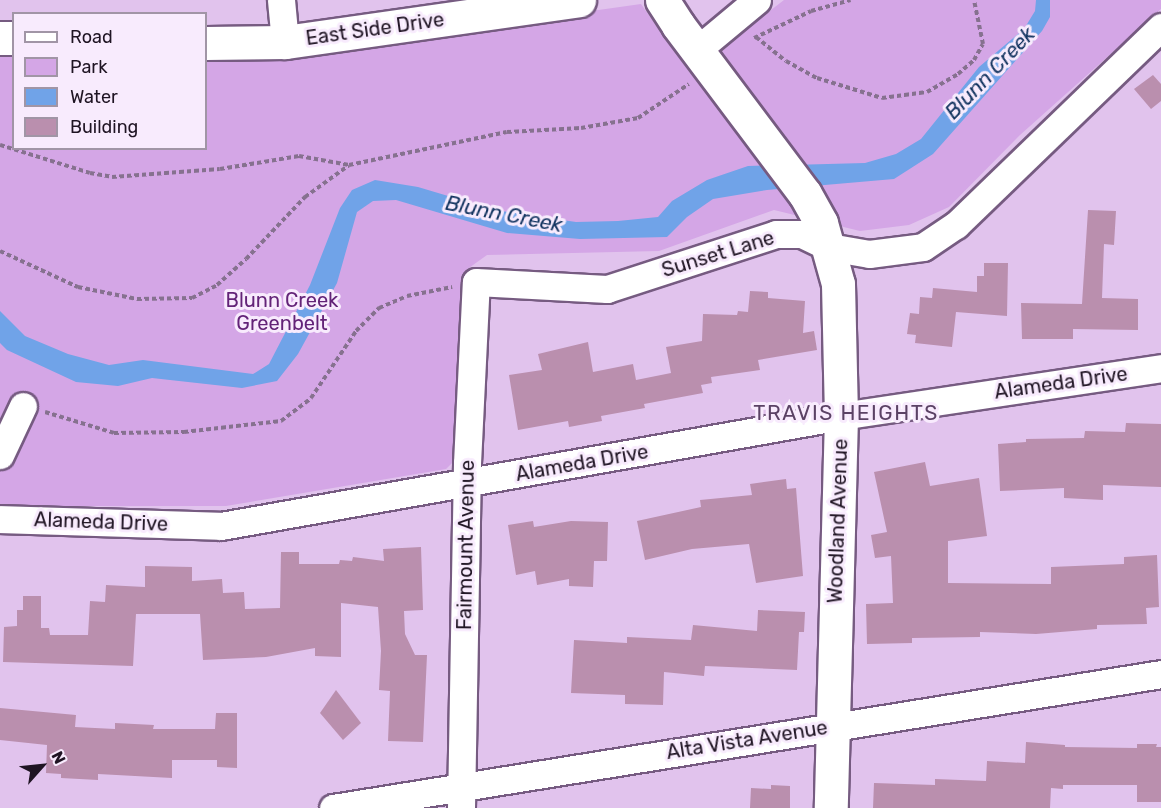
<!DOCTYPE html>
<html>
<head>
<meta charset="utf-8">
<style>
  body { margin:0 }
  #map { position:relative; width:1161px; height:808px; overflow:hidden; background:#e1c3ed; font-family:Rubik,sans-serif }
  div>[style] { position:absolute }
  .green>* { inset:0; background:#d4a6e6 }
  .water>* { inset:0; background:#70a3e8 }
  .building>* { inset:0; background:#ba8fae }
  .path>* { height:4px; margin-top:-2px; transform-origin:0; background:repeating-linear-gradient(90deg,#86718f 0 4.5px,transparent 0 7.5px) }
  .roads { filter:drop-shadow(2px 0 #765b81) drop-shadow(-2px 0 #765b81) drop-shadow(0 2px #765b81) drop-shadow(0 -2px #765b81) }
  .street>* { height:27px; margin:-13.5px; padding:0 13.5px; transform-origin:13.5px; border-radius:13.5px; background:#fff }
  .secondary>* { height:33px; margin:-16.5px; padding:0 16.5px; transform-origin:16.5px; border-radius:16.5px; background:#fff }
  span { translate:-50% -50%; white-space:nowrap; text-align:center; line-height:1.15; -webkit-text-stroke:6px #f8ebfd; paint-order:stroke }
  .street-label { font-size:20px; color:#1f1423 }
  .park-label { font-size:20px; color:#632378 }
  .water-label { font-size:21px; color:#10325e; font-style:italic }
  .neighbourhood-label { font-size:21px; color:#5b4265; letter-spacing:1.5px }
  .legend { position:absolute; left:12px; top:12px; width:195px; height:138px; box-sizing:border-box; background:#f8ebfd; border:2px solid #a195a6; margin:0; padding:8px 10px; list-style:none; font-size:18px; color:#1f1423 }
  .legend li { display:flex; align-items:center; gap:12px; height:30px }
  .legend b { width:30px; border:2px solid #a195a6 }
  .north { position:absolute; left:12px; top:736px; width:60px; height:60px; -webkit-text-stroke:4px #f8ebfd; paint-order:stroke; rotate:63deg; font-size:16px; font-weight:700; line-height:24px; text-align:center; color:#1f1423 }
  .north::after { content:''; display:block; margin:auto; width:21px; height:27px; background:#1f1423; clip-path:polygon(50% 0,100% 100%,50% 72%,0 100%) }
</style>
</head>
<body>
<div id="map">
  <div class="green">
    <i style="clip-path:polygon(784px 0,1161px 0,1161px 9px,1020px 135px,949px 207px,909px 225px,860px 231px,774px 210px,659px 251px,487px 255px,466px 270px,457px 450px,453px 462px,446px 469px,226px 506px,0 506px,0 55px,13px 55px,14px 148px,206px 148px,206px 57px,492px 25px,641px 4px,690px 73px)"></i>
  </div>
  <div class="water">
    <i style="clip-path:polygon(1036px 0,1050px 0,1050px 17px,1042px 31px,933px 154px,894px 179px,767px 190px,713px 199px,687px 217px,667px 237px,580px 239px,507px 233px,396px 200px,373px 201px,357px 212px,337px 283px,298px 354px,277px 381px,242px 388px,152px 378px,118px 386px,76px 382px,7px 350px,0 343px,0 311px,25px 336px,68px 354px,109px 365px,143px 360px,253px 374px,269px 364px,310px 285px,340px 208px,352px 190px,375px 180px,418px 187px,495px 210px,576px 222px,618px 221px,658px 217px,672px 201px,707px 180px,748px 166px,865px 163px,896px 154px,921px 139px,979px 67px,1024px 29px,1035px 11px)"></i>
  </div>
  <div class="building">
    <i style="clip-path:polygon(1153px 75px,1161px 84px,1161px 101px,1151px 109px,1134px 89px)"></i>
    <i style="clip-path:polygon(1088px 210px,1116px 211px,1114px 245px,1104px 244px,1102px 298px,1138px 299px,1138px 330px,1073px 329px,1073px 339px,1022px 339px,1021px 303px,1082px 304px)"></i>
    <i style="clip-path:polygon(984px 263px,1008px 263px,1007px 316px,956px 312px,952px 347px,915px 343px,916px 335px,907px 334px,910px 313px,919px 314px,920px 297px,932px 298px,933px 288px,977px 292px,977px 276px,984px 276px)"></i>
    <i style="clip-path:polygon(750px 291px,768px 292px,768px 298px,805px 301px,803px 333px,814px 331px,817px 350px,758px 360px,760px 370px,711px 377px,712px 383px,701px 385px,703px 393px,644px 404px,645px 408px,601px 416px,602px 421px,569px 427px,568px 421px,518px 430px,509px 375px,542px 370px,538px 354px,588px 342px,593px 372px,633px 364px,636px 380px,671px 373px,666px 347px,702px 341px,703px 314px,737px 315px,738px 311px,748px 312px)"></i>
    <i style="clip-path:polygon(1126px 423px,1161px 424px,1161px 487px,1103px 485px,1103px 500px,1064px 498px,1064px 488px,1000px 491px,998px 444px,1026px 442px,1026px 439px,1084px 438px,1085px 431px,1125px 432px)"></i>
    <i style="clip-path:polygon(925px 462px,930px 486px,979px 478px,987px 536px,948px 541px,948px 583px,1051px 584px,1051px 567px,1124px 564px,1124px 557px,1157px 555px,1159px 607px,1146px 608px,1147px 624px,1097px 625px,1097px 629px,1036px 634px,980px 632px,980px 637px,912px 638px,912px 643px,867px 644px,866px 604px,893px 603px,891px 556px,875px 558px,871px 535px,887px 532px,874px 472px)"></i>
    <i style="clip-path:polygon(786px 479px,787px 489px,796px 488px,803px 576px,756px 583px,749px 544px,692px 549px,645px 560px,637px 521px,701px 507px,700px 500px,752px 495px,750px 484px)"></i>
    <i style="clip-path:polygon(533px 521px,534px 527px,571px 521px,608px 522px,607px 561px,594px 561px,593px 587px,569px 586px,569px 579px,537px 585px,535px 571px,516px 575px,508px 525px)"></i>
    <i style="clip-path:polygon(421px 547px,423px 610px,404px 611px,405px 634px,415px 655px,427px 655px,423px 742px,388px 741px,390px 691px,379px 690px,381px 651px,378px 607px,341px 603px,341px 657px,315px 656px,315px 648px,266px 657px,203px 660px,200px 614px,136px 614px,133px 666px,3px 662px,4px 627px,17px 626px,17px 610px,23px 610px,23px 596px,41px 596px,41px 628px,49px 628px,50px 635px,88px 635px,90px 601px,105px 602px,106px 585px,145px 587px,145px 566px,192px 567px,192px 581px,222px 579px,223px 593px,244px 592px,245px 609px,280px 608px,281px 552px,299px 552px,299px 564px,339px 564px,340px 560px,352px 561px,353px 557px,384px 561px,383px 549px)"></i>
    <i style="clip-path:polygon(758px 610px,805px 612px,804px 632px,799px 632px,797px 670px,705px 666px,704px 676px,664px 672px,663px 705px,625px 704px,625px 695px,571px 693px,574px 640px,627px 643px,627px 637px,691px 640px,693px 625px,757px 631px)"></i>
    <i style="clip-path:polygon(336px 690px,361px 723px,343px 740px,320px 713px)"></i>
    <i style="clip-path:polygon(0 708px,76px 715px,75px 727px,115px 729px,115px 723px,154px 725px,153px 729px,215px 729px,216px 713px,237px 713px,237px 768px,217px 767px,217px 760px,172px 760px,172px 778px,98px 774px,98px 780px,61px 778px,61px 774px,46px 773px,47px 745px,0 740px)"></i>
    <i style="clip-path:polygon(1026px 742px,1065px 745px,1065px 747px,1137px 748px,1137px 744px,1157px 744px,1156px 747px,1161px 747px,1161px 802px,1137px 802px,1137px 785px,1063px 785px,1063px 789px,1051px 788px,1050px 808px,873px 808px,874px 783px,935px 785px,935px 779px,986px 781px,987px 761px,1025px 763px)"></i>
    <i style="clip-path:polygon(771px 785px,790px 786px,790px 808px,750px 808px,751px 788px,771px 789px)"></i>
  </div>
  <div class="path">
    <i style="left:756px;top:37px;width:38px;rotate:39deg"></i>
    <i style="left:786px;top:61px;width:35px;rotate:29deg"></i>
    <i style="left:817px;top:78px;width:68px;rotate:17.1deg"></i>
    <i style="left:882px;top:98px;width:45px;rotate:-7.6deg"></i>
    <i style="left:927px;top:92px;width:36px;rotate:-30deg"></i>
    <i style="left:958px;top:74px;width:21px;rotate:-41deg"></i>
    <i style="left:974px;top:60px;width:18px;rotate:-61deg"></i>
    <i style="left:983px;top:44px;width:45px;rotate:-101.6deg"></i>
    <i style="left:754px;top:38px;width:63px;rotate:-25.3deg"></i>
    <i style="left:811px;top:11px;width:41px;rotate:-15.4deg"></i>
    <i style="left:0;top:145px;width:94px;rotate:17.3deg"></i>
    <i style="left:90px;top:173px;width:22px;rotate:10deg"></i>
    <i style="left:112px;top:177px;width:108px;rotate:-4.2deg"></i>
    <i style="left:220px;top:169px;width:80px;rotate:-9.3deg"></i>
    <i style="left:299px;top:156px;width:51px;rotate:10.2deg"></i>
    <i style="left:0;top:251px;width:86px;rotate:24.8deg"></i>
    <i style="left:78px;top:287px;width:60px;rotate:11.5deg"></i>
    <i style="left:137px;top:299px;width:55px;rotate:-1deg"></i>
    <i style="left:192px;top:298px;width:28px;rotate:-27deg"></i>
    <i style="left:217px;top:285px;width:39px;rotate:-42deg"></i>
    <i style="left:246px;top:259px;width:86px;rotate:-46.4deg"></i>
    <i style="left:305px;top:197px;width:54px;rotate:-36deg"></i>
    <i style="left:349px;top:165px;width:161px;rotate:-11.8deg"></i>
    <i style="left:507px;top:132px;width:74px;rotate:-3.1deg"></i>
    <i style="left:581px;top:128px;width:58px;rotate:-10deg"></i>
    <i style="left:638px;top:118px;width:61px;rotate:-33.7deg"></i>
    <i style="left:45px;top:412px;width:72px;rotate:16.9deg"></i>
    <i style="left:114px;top:433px;width:70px;rotate:-0.8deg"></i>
    <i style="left:184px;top:432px;width:98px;rotate:-6.5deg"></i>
    <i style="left:281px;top:421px;width:38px;rotate:-37deg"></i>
    <i style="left:311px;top:398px;width:81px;rotate:-56.1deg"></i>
    <i style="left:356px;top:331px;width:33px;rotate:-45deg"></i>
    <i style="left:379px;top:308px;width:30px;rotate:-23deg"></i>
    <i style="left:407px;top:296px;width:46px;rotate:-11.3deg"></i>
  </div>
  <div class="roads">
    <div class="street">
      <i style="left:281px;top:0;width:42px;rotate:84.6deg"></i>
      <i style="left:697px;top:50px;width:78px;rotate:-39.8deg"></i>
      <i style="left:0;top:455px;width:54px;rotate:-64.9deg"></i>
      <i style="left:0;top:519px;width:221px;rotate:1.8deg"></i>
      <i style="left:221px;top:526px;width:630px;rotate:-10.06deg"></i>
      <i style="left:841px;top:416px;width:324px;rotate:-8.5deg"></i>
      <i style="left:333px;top:808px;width:839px;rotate:-9.19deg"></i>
      <i style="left:461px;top:808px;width:345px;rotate:-89deg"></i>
      <i style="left:467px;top:463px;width:181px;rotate:-87.2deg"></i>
      <i style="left:476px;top:282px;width:131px;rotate:3.1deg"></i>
      <i style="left:607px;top:289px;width:178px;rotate:-18deg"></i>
      <i style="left:776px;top:234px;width:26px"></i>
      <i style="left:802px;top:234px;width:30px;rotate:26deg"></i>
      <i style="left:829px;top:247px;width:41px;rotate:9.9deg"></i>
      <i style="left:869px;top:254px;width:54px;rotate:-7.4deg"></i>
      <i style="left:923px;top:247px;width:40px;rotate:-34deg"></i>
      <i style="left:956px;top:225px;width:285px;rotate:-44deg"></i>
    </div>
    <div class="secondary">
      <i style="left:662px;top:0;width:30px;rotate:57deg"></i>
      <i style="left:678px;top:25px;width:211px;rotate:53.1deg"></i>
      <i style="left:805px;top:194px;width:33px;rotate:61deg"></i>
      <i style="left:821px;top:223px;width:63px;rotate:74.4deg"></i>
      <i style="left:838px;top:284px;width:132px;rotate:88.7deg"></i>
      <i style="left:841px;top:416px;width:392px;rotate:91.5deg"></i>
      <i style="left:0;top:38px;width:14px"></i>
      <i style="left:206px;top:43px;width:79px;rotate:-0.7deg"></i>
      <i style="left:285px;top:42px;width:297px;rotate:-8.1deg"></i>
    </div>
  </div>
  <div class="street-label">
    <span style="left:375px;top:29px;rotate:-8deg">East Side Drive</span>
    <span style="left:718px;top:254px;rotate:-17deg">Sunset Lane</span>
    <span style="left:1061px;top:383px;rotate:-8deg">Alameda Drive</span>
    <span style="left:582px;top:463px;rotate:-10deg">Alameda Drive</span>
    <span style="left:838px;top:521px;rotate:-88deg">Woodland Avenue</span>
    <span style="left:101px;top:522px;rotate:2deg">Alameda Drive</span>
    <span style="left:466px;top:545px;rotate:-89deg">Fairmount Avenue</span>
    <span style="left:747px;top:740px;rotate:-9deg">Alta Vista Avenue</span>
  </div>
  <div class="park-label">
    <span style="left:282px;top:312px">Blunn Creek<br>Greenbelt</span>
  </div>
  <div class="water-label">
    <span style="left:990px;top:73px;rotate:-46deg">Blunn Creek</span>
    <span style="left:504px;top:214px;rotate:11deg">Blunn Creek</span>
  </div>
  <div class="neighbourhood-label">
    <span style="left:846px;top:413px">TRAVIS HEIGHTS</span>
  </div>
  <ul class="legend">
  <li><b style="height:8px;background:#fff"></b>Road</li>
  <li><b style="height:16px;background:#d4a6e6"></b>Park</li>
  <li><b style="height:16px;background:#70a3e8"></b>Water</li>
  <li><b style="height:16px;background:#ba8fae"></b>Building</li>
  </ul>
  <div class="north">N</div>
</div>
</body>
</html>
